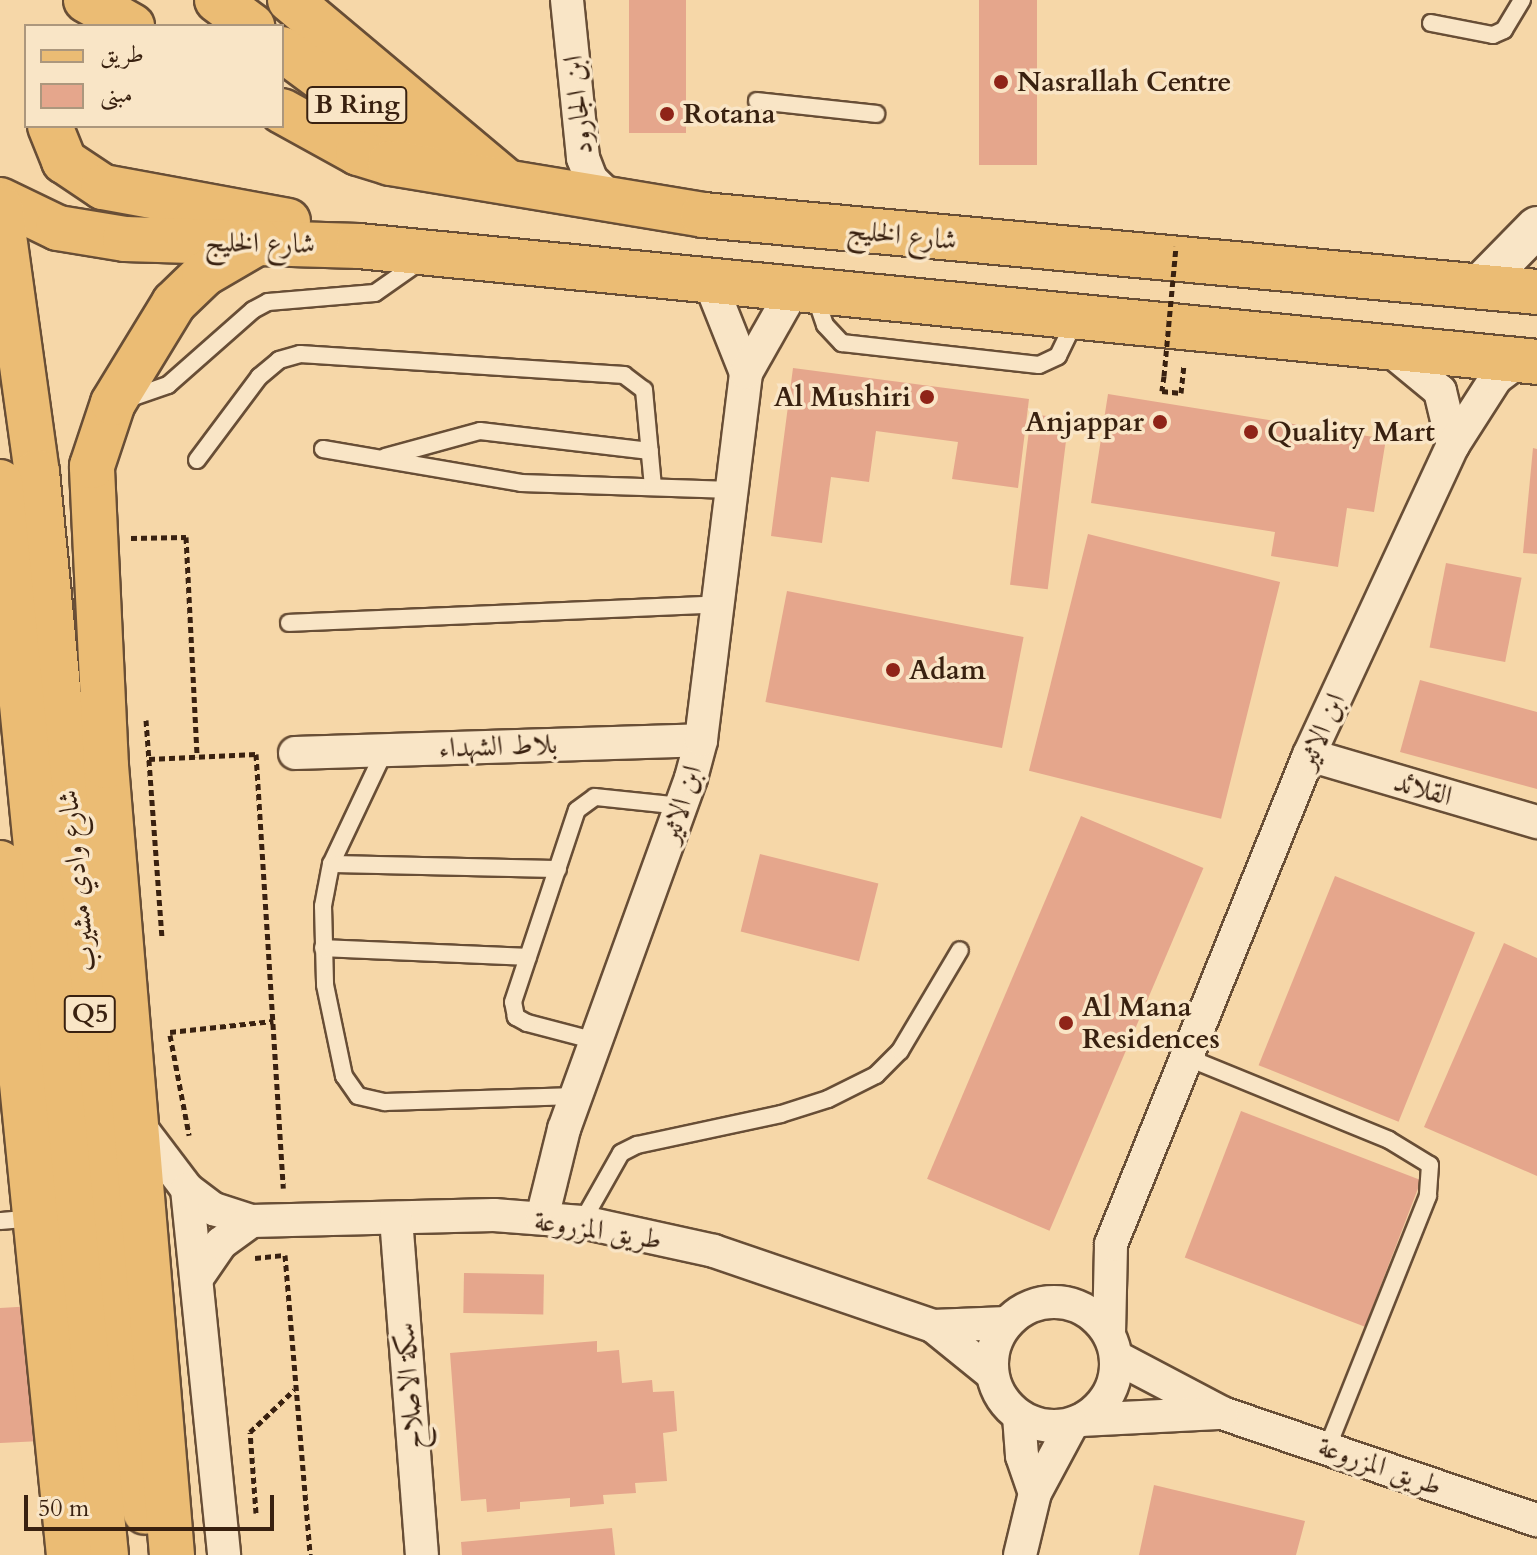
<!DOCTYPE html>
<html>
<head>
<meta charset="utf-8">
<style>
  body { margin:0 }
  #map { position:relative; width:1537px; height:1555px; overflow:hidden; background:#f6d7a8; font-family:Cardo,Amiri,serif }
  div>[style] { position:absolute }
  .building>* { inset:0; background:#e5a68c; transform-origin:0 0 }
  .path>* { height:5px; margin-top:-2.5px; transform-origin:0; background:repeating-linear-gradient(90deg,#392110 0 6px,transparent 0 10px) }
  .roads { filter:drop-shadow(2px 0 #684e36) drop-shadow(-2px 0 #684e36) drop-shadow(0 2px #684e36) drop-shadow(0 -2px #684e36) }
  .service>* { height:16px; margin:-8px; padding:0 8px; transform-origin:8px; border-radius:8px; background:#f9e5c6 }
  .minor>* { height:32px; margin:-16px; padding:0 16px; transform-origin:16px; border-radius:16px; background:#f9e5c6 }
  .minor>.ring { margin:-16px; padding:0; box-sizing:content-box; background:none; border:32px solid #f9e5c6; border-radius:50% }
  .tertiary>* { height:40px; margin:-20px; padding:0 20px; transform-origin:20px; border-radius:20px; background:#f9e5c6 }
  .primary>* { height:44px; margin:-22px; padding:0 22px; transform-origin:22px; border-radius:22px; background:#ebbc74 }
  .path-bridge>* { height:5px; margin-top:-2.5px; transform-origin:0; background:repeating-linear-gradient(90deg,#392110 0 6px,transparent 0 10px) }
  .dots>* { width:22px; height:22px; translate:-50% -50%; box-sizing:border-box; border:4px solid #f9e5c6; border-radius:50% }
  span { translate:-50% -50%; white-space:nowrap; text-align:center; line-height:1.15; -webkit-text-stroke:7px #f9e5c6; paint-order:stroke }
  .shield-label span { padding:2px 6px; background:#f9e5c6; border:2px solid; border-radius:6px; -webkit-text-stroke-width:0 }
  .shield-label { font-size:26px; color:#392110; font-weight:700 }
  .poi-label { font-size:28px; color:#392110; font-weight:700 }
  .left { translate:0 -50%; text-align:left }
  .right { translate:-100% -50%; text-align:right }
  .street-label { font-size:28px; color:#392110 }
  .legend { position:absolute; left:24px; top:24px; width:260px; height:104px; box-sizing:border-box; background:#f9e5c6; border:2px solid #ac977d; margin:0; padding:10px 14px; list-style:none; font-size:24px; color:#392110 }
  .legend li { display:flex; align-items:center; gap:16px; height:40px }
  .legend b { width:40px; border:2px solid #ac977d }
  .scale { position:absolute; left:24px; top:1495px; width:250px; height:36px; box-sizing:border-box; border:4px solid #392110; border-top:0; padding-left:10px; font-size:24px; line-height:28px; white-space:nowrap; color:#392110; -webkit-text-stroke:6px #f9e5c6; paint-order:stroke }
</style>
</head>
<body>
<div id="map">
  <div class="building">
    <i style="left:629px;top:0;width:57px;height:133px"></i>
    <i style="left:979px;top:0;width:58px;height:165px"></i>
    <i style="clip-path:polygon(793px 368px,1029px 399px,1018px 488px,952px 479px,958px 442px,876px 431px,869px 482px,831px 477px,822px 543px,771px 536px)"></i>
    <i style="clip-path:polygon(1108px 394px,1386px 439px,1374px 512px,1347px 508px,1338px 567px,1271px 556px,1275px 532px,1091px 503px)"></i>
    <i style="left:1031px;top:414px;width:38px;height:172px;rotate:7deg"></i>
    <i style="clip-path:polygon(1533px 448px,1537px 449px,1537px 554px,1523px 553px)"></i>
    <i style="left:1088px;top:534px;width:198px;height:244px;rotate:14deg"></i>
    <i style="left:1446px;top:563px;width:77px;height:86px;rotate:11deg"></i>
    <i style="left:787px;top:591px;width:241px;height:113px;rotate:11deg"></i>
    <i style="clip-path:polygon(1420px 680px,1537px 712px,1537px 789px,1400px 752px)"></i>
    <i style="left:1081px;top:816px;width:133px;height:394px;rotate:23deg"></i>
    <i style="left:760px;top:854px;width:122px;height:80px;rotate:14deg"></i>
    <i style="left:1335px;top:876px;width:151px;height:204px;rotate:22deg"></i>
    <i style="clip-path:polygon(1504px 943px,1537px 958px,1537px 1176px,1424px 1127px)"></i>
    <i style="left:1241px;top:1111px;width:193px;height:157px;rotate:21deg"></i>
    <i style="left:464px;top:1273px;width:80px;height:40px;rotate:1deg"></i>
    <i style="clip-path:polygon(34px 1306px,41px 1441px,0 1443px,0 1308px)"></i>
    <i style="clip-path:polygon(597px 1341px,597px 1352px,619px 1350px,622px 1383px,652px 1380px,653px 1392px,674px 1391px,677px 1431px,663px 1433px,667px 1481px,635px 1483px,636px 1493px,603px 1495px,604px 1504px,570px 1507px,570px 1498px,520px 1502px,520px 1509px,487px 1512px,486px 1499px,461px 1501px,450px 1353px)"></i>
    <i style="clip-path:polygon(1154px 1485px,1305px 1521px,1296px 1555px,1139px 1555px)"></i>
    <i style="clip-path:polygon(612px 1528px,615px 1555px,462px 1555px,461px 1542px)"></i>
  </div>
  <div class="path">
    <i style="left:1164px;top:376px;width:15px;rotate:98deg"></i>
    <i style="left:1162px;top:391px;width:19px;rotate:6deg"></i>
    <i style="left:1181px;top:393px;width:28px;rotate:-84deg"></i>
    <i style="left:131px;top:538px;width:55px;rotate:-1deg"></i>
    <i style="left:186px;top:537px;width:220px;rotate:87.1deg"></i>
    <i style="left:146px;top:720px;width:218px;rotate:85.8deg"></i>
    <i style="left:256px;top:754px;width:435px;rotate:86.4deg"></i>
    <i style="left:149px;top:759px;width:107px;rotate:-2.7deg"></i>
    <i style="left:170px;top:1032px;width:104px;rotate:-6.1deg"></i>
    <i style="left:170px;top:1035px;width:102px;rotate:79.2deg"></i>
    <i style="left:255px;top:1258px;width:30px;rotate:-6deg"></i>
    <i style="left:285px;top:1255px;width:301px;rotate:85.2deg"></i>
    <i style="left:256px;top:1513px;width:81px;rotate:-94.2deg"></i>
    <i style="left:250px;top:1432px;width:61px;rotate:-43.7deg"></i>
  </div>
  <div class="roads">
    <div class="service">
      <i style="left:1431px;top:23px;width:63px;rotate:11deg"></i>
      <i style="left:1493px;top:35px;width:12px;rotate:-24deg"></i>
      <i style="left:1504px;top:30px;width:35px;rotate:-59deg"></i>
      <i style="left:757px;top:101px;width:120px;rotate:6.2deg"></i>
      <i style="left:814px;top:293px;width:34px;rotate:71deg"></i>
      <i style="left:825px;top:325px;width:25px;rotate:47deg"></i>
      <i style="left:842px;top:343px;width:198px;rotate:6.4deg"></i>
      <i style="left:1039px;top:365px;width:21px;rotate:-25deg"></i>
      <i style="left:1058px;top:356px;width:41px;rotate:-64.1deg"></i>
      <i style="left:122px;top:401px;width:49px;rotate:-19.2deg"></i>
      <i style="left:168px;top:385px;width:113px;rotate:-41.4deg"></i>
      <i style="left:253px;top:310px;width:17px;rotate:-28deg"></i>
      <i style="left:268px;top:302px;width:107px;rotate:-4.8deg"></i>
      <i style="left:375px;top:293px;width:57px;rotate:-35.1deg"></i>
      <i style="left:323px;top:449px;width:201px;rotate:9.7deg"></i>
      <i style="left:521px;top:483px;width:211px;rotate:1.9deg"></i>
      <i style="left:385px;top:457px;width:98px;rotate:-15.3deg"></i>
      <i style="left:480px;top:431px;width:171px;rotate:6.7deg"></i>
      <i style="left:197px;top:460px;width:104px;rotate:-53.2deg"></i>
      <i style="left:259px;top:377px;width:26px;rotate:-40deg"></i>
      <i style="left:279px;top:360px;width:22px;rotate:-16deg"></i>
      <i style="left:300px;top:354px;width:325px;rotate:3.7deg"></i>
      <i style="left:624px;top:375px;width:25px;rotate:37deg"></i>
      <i style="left:644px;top:390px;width:97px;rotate:84.7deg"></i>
      <i style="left:289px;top:623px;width:430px;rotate:-2.5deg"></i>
      <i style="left:385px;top:750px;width:126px;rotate:115.3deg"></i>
      <i style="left:331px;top:864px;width:43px;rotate:100.8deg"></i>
      <i style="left:323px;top:906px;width:79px;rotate:88.5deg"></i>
      <i style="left:325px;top:985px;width:93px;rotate:78.2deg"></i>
      <i style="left:344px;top:1076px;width:24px;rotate:55deg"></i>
      <i style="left:358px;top:1096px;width:28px;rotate:13deg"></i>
      <i style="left:385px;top:1102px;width:191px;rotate:-1.8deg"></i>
      <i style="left:331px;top:864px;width:227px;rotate:1.3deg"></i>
      <i style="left:323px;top:948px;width:205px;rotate:2.5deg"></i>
      <i style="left:596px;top:1041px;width:71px;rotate:-165.4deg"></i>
      <i style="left:527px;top:1023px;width:13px;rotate:-151deg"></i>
      <i style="left:516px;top:1017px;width:15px;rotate:-101deg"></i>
      <i style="left:513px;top:1002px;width:202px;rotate:-71.6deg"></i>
      <i style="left:577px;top:810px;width:22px;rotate:-36deg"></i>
      <i style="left:595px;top:797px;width:86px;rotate:6deg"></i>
      <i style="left:1186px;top:1057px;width:219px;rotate:22.2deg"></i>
      <i style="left:1389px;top:1140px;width:48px;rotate:31.4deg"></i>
      <i style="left:1430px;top:1165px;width:31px;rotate:94deg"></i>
      <i style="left:1428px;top:1196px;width:272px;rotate:111.8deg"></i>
      <i style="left:0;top:1221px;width:33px;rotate:-5deg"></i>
      <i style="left:582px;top:1222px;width:79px;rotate:-60.5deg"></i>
      <i style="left:621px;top:1153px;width:18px;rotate:-27deg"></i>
      <i style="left:637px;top:1145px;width:147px;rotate:-12.1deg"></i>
      <i style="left:781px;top:1114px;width:49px;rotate:-17.7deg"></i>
      <i style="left:828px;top:1099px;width:54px;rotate:-26.6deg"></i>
      <i style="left:876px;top:1075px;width:34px;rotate:-45deg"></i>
      <i style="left:900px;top:1051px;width:117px;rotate:-59.3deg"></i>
    </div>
    <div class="minor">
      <i style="left:567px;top:0;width:159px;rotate:84.2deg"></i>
      <i style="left:583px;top:158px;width:22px;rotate:69deg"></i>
      <i style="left:591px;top:179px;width:29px;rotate:44deg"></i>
      <i style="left:709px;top:280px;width:100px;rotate:68.3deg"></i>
      <i style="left:1389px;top:349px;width:66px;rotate:39.5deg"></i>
      <i style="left:1440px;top:391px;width:56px;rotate:76.5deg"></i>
      <i style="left:295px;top:753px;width:406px;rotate:-1.8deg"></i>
      <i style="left:1309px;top:755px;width:238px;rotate:16.4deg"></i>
      <i style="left:140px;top:1127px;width:78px;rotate:52.8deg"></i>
      <i style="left:187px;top:1189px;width:368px;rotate:84.2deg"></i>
      <i style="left:187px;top:1189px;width:34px;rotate:37deg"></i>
      <i style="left:214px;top:1209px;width:39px;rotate:18deg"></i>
      <i style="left:251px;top:1221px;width:243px;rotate:-1.4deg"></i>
      <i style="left:494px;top:1215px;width:88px;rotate:4.5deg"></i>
      <i style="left:582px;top:1222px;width:135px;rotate:12.4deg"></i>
      <i style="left:714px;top:1251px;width:231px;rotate:18.9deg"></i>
      <i style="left:933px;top:1326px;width:76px;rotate:39.1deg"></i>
      <i style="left:396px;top:1218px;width:338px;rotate:85.6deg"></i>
      <i style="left:542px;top:1218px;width:92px;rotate:-76.1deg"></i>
      <i style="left:564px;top:1129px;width:373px;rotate:-70.1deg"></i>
      <i style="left:691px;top:778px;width:39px;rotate:-75deg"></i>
      <i style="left:701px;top:740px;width:370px;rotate:-83deg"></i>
      <i style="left:746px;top:373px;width:98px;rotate:-60.5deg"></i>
      <i style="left:197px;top:1278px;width:42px;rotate:-55.6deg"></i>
      <i style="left:221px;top:1243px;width:37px;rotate:-36deg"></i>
      <i class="ring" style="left:992px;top:1302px;width:92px;height:92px"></i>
      <i style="left:933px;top:1326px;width:74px;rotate:-2.3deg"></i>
      <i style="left:1109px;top:1334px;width:90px;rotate:-88.7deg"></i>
      <i style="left:1111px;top:1244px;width:528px;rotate:-67.96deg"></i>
      <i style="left:1309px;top:755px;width:342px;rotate:-65.1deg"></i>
      <i style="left:1453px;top:445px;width:80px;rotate:-57.3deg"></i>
      <i style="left:1496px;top:378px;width:30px;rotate:-37deg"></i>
      <i style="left:1116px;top:1357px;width:120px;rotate:27.8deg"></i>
      <i style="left:1222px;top:1413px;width:333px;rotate:18.8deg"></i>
      <i style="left:1019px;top:1416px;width:40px;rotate:85.7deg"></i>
      <i style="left:1022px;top:1456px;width:39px;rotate:71deg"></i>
      <i style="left:1082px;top:1420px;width:140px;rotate:-2.9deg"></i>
      <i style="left:1020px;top:1555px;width:64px;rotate:-76.4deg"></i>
      <i style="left:1035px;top:1493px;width:78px;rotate:-61.8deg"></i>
    </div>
    <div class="tertiary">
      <i style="left:1478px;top:287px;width:84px;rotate:-45.5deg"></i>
    </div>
    <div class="primary">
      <i style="left:86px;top:0;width:53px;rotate:29.5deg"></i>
      <i style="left:217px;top:0;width:44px;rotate:36.6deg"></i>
      <i style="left:290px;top:0;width:282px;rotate:40deg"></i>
      <i style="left:282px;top:49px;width:121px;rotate:36.6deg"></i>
      <i style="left:379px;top:121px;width:65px;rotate:46.2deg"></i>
      <i style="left:282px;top:111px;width:87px;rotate:28.9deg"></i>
      <i style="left:358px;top:153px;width:34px;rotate:17deg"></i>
      <i style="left:390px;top:163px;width:317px;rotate:9.4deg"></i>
      <i style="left:703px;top:215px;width:838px;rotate:5.27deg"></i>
      <i style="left:50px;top:126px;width:38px;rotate:68deg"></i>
      <i style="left:64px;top:161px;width:47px;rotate:33.7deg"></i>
      <i style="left:103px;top:187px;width:188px;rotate:10.4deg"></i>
      <i style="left:0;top:200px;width:64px;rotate:25.8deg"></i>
      <i style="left:58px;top:228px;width:68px;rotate:9.3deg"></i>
      <i style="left:125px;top:239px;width:234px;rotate:1.7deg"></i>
      <i style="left:359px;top:246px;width:1184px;rotate:5.62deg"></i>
      <i style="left:0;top:207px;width:268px;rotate:82.1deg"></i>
      <i style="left:37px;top:472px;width:949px;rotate:84.44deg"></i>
      <i style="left:129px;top:1417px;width:96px;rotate:80.4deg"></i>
      <i style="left:0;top:482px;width:1078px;rotate:84.36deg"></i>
      <i style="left:0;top:863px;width:695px;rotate:84.31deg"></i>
      <i style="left:172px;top:1555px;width:792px;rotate:-94.78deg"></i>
      <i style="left:106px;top:766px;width:300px;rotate:-92.7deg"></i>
      <i style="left:92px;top:466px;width:66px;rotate:-71.6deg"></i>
      <i style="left:113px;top:403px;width:117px;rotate:-58.6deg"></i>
      <i style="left:174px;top:303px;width:42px;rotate:-44deg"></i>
      <i style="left:204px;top:274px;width:64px;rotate:-30.2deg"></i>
    </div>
  </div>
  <div class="path-bridge">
    <i style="left:1164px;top:376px;width:130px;rotate:-84.7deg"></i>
  </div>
  <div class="dots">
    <i style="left:1001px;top:82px;background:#8f2418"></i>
    <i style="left:667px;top:114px;background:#8f2418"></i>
    <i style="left:927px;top:397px;background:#8f2418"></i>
    <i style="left:1160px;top:422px;background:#8f2418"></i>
    <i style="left:1251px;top:432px;background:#8f2418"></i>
    <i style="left:893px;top:670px;background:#8f2418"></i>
    <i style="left:1066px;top:1023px;background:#8f2418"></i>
  </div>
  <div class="shield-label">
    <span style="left:357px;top:105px">B Ring</span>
    <span style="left:90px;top:1014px">Q5</span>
  </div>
  <div class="poi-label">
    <span class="left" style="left:1017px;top:82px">Nasrallah Centre</span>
    <span class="left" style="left:683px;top:114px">Rotana</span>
    <span class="right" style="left:911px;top:397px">Al Mushiri</span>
    <span class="right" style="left:1144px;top:422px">Anjappar</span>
    <span class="left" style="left:1267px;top:432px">Quality Mart</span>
    <span class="left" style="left:909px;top:670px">Adam</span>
    <span class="left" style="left:1082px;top:1023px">Al Mana<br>Residences</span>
  </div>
  <div class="street-label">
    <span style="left:578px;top:105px;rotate:-96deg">ابن الجارود</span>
    <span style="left:902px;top:235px;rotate:6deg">شارع الخليج</span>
    <span style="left:260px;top:243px;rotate:1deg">شارع الخليج</span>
    <span style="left:1321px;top:731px;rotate:-66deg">ابن الاثير</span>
    <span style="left:498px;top:746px;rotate:-2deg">بلاط الشهداء</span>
    <span style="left:1423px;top:789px;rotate:16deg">القلائد</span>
    <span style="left:681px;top:804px;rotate:-72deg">ابن الاثير</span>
    <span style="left:77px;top:881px;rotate:-96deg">شارع وادي مشيرب</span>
    <span style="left:598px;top:1230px;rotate:9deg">طريق المزروعة</span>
    <span style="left:409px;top:1386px;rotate:-94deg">سكة الاصلاح</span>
    <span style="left:1380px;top:1466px;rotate:19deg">طريق المزروعة</span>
  </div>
  <ul class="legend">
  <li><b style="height:10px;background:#ebbc74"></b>طريق</li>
  <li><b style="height:22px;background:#e5a68c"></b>مبنى</li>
  </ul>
  <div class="scale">50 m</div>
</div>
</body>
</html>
